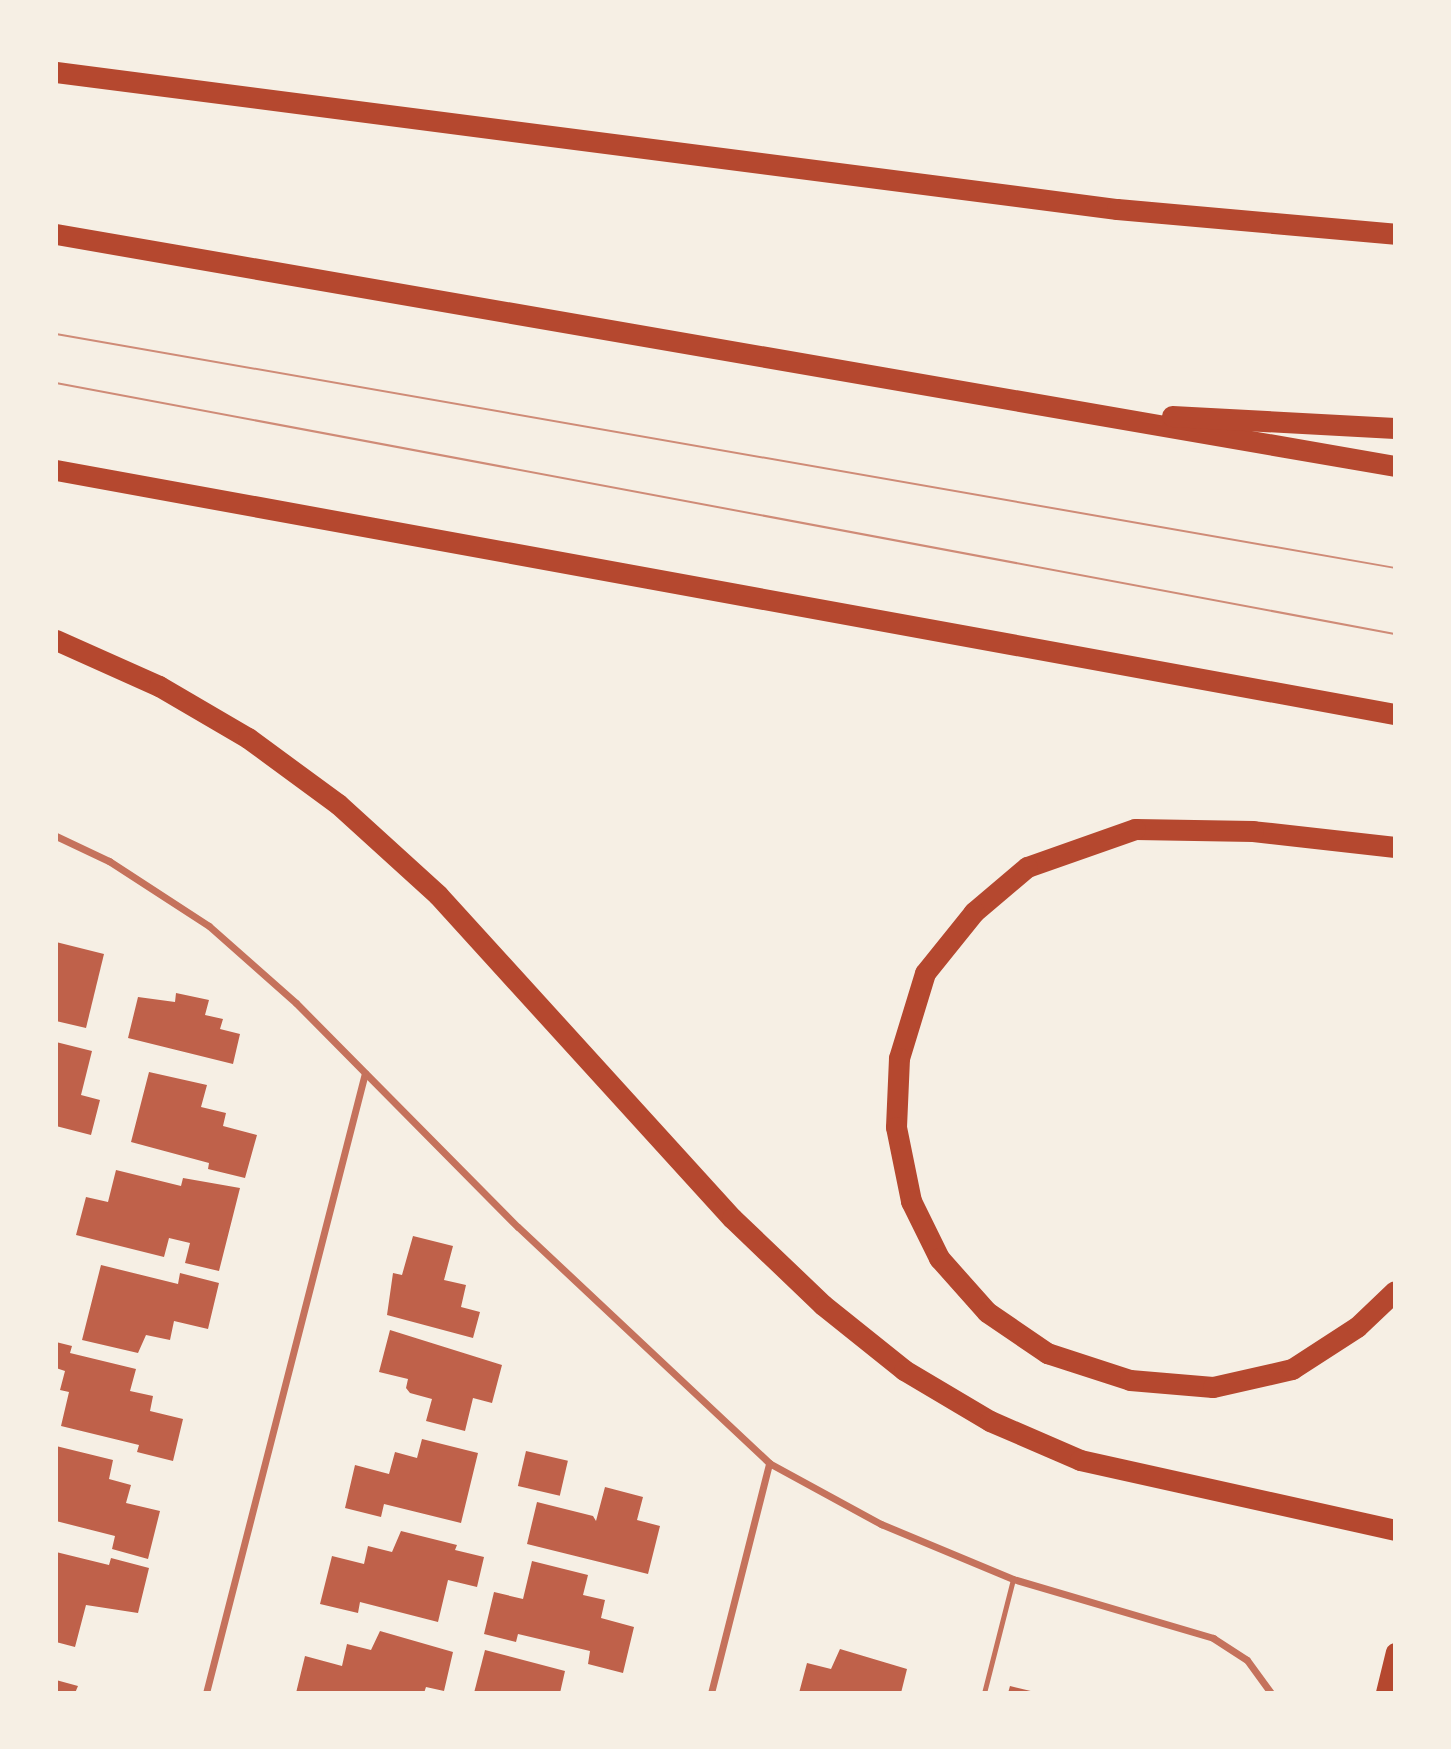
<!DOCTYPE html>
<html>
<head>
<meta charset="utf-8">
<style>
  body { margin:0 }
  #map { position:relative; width:1451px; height:1749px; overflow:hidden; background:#f6efe4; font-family:"PT Serif",serif }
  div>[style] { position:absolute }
  .building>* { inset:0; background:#bf614a; transform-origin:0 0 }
  .service>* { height:5px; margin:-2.5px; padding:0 2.5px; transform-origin:2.5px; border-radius:2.5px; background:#c5725c }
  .minor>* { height:7px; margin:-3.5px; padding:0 3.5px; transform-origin:3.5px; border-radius:3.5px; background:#c5725c }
  .primary>* { height:18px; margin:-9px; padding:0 9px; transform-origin:9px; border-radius:9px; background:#b5482f }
  .motorway>* { height:21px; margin:-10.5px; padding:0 10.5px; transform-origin:10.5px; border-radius:10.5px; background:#b5482f }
  .tram>* { height:2px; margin:-1px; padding:0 1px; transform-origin:1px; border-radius:1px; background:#cf8b77 }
  span { translate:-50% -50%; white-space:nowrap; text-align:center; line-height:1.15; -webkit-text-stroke:7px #f6efe4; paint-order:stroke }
  .frame { position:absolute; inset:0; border:58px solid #f6efe4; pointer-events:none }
</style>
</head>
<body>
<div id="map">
  <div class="building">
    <i style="clip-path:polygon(56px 942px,104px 954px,86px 1028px,56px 1021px)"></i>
    <i style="clip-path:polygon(176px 993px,209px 1000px,205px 1015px,223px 1019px,220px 1029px,240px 1034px,233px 1064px,128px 1038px,138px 997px,175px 1002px)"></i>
    <i style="clip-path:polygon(56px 1042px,92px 1051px,81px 1095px,100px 1100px,91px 1135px,56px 1126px)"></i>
    <i style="clip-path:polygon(149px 1072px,207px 1085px,201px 1107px,226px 1113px,223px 1126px,257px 1135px,245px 1178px,208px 1169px,209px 1163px,131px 1142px)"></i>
    <i style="clip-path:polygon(116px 1170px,181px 1186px,183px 1178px,240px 1188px,219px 1271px,185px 1263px,190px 1243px,169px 1238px,164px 1257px,76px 1235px,86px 1197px,108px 1202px)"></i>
    <i style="clip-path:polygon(413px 1236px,453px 1246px,444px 1280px,466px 1285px,461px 1307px,480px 1312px,473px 1338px,387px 1315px,393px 1273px,402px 1275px)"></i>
    <i style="clip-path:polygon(101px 1265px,178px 1284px,180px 1273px,219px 1283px,208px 1329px,174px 1321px,170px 1340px,146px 1335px,138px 1353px,82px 1340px)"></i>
    <i style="clip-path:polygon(390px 1330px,502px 1365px,492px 1403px,473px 1398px,465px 1431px,426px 1421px,432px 1399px,410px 1393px,406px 1388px,408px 1379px,379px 1372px)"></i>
    <i style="clip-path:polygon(56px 1342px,72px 1346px,70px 1353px,136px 1369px,130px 1391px,153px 1396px,150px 1411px,183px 1419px,173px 1461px,137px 1452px,139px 1445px,61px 1426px,69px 1392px,60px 1390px,65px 1371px,56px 1368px)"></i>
    <i style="clip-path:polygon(422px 1439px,478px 1453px,461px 1523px,384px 1504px,381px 1517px,345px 1508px,355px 1465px,389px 1474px,395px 1452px,417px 1458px)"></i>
    <i style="clip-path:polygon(56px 1446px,113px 1460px,109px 1479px,131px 1485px,126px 1503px,160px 1511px,148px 1559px,112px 1549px,115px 1536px,56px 1521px)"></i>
    <i style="left:526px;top:1451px;width:43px;height:36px;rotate:13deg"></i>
    <i style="clip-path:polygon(605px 1487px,643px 1497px,637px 1520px,660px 1526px,648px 1574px,527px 1544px,537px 1502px,593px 1516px,596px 1521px)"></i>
    <i style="clip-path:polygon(401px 1531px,457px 1545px,455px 1550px,484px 1557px,477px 1587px,448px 1580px,438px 1622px,360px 1602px,358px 1613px,320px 1604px,332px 1556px,364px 1564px,368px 1546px,392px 1552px)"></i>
    <i style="clip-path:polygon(56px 1552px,109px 1565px,111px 1558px,149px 1568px,138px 1613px,86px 1605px,75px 1647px,56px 1642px)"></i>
    <i style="clip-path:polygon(532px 1561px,588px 1575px,583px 1595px,605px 1600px,601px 1618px,634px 1627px,623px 1673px,588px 1664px,590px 1651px,518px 1634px,516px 1642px,484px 1634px,494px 1592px,523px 1599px)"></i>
    <i style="clip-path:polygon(380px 1631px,453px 1652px,444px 1691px,426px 1687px,424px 1693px,296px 1693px,305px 1656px,342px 1666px,347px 1644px,371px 1650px)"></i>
    <i style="clip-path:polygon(840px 1649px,907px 1669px,901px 1693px,799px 1693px,807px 1663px,831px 1669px)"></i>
    <i style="clip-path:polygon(485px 1650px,565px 1671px,560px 1693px,474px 1693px)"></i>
    <i style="clip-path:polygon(56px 1680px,78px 1686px,75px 1693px,56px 1693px)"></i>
    <i style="clip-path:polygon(1010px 1686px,1035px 1692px,1035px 1693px,1008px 1693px)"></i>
  </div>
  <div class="service">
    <i style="left:984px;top:1693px;width:118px;rotate:-75.7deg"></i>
  </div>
  <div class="minor">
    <i style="left:56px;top:836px;width:59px;rotate:25.3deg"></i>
    <i style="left:109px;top:861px;width:119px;rotate:33deg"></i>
    <i style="left:209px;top:926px;width:116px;rotate:41.5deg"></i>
    <i style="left:296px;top:1003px;width:315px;rotate:45.3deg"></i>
    <i style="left:518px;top:1227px;width:345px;rotate:43.2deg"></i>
    <i style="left:769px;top:1463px;width:128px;rotate:28.6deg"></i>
    <i style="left:881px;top:1524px;width:143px;rotate:22.6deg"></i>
    <i style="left:1013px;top:1579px;width:209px;rotate:16.4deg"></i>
    <i style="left:1213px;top:1638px;width:40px;rotate:32.9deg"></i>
    <i style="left:1247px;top:1660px;width:41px;rotate:54deg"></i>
    <i style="left:206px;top:1693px;width:640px;rotate:-75.62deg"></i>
    <i style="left:711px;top:1693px;width:237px;rotate:-75.8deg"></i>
  </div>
  <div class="primary">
    <i style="left:1385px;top:1693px;width:42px;rotate:-76.3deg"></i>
  </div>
  <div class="motorway">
    <i style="left:56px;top:72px;width:1070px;rotate:7.36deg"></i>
    <i style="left:1117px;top:209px;width:279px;rotate:5.1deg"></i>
    <i style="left:56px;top:234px;width:1359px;rotate:9.83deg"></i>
    <i style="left:1172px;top:416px;width:223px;rotate:3.1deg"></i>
    <i style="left:56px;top:470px;width:1361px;rotate:10.33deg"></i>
    <i style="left:56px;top:640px;width:113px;rotate:24.1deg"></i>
    <i style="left:159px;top:686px;width:103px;rotate:30.3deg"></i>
    <i style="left:248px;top:738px;width:112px;rotate:36.3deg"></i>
    <i style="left:338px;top:804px;width:135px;rotate:42.3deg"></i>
    <i style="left:438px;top:895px;width:437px;rotate:47.7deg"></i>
    <i style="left:732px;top:1218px;width:126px;rotate:43.7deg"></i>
    <i style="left:823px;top:1305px;width:104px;rotate:38.7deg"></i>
    <i style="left:904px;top:1370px;width:100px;rotate:30.7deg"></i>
    <i style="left:990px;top:1421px;width:98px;rotate:23.4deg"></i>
    <i style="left:1080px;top:1460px;width:323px;rotate:12.5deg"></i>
    <i style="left:1395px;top:847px;width:143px;rotate:-173.6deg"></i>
    <i style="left:1253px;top:831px;width:118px;rotate:-179deg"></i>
    <i style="left:1135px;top:829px;width:114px;rotate:160.6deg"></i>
    <i style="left:1027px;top:867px;width:70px;rotate:139.7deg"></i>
    <i style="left:974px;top:912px;width:78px;rotate:128.8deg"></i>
    <i style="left:925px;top:973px;width:89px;rotate:107deg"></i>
    <i style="left:899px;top:1058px;width:69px;rotate:92.5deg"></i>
    <i style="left:896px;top:1127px;width:76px;rotate:78.5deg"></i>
    <i style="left:911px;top:1201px;width:64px;rotate:63.8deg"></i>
    <i style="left:939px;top:1258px;width:72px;rotate:48.4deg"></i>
    <i style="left:987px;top:1312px;width:73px;rotate:34.3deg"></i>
    <i style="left:1047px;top:1353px;width:87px;rotate:18deg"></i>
    <i style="left:1130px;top:1380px;width:83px;rotate:4.8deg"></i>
    <i style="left:1213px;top:1387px;width:81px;rotate:-12.8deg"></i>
    <i style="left:1292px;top:1369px;width:77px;rotate:-32.9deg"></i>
    <i style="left:1357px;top:1327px;width:52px;rotate:-43.5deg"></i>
  </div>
  <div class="tram">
    <i style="left:56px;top:334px;width:1359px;rotate:9.91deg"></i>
    <i style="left:56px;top:383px;width:1362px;rotate:10.62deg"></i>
  </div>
  <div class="frame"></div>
</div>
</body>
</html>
